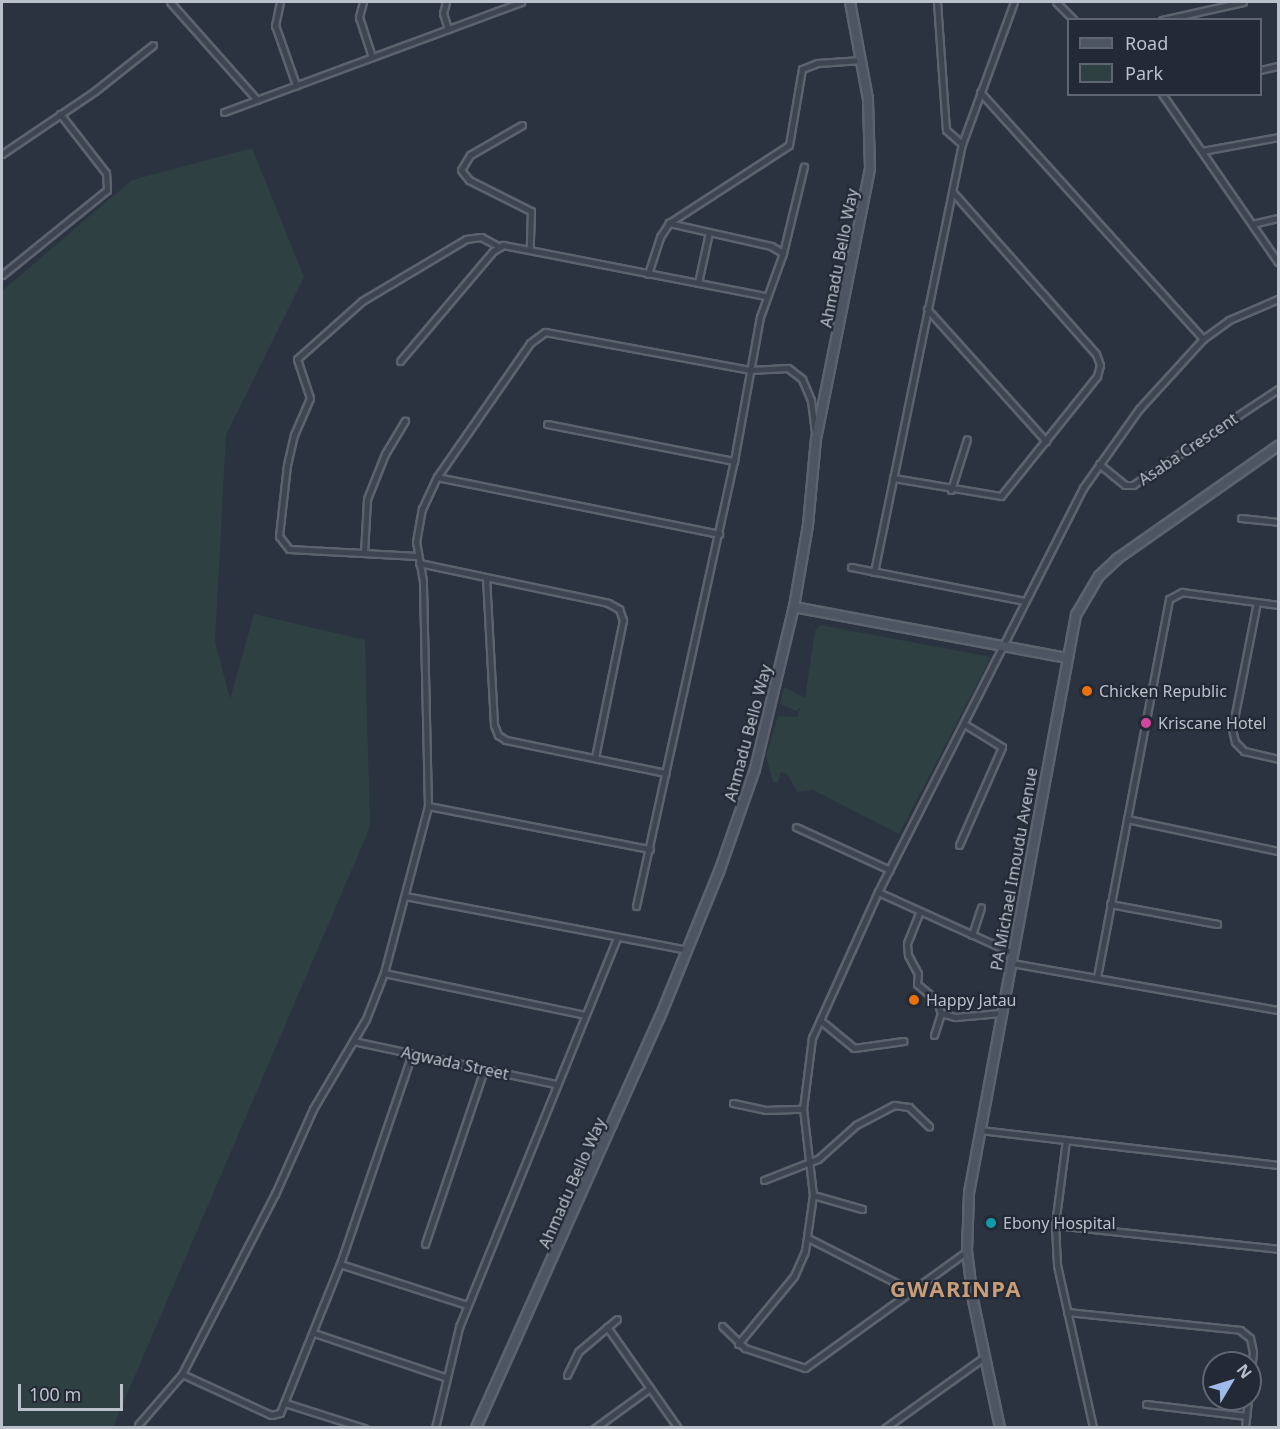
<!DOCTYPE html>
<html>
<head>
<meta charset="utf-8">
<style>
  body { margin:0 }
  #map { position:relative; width:1280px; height:1429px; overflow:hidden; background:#2b3340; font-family:"Noto Sans",sans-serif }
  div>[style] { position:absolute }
  .green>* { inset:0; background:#2e4042 }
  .roads { filter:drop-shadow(2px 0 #5c636d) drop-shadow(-2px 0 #5c636d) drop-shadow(0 2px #5c636d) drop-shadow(0 -2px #5c636d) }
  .street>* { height:5px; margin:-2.5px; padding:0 2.5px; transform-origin:2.5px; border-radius:2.5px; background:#3e4550 }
  .secondary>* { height:8px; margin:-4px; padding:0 4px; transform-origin:4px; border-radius:4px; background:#4d5562 }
  .dots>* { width:16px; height:16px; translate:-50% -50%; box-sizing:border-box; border:3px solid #232a35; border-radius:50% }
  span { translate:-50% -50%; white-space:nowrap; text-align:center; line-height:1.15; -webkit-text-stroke:4.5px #232a35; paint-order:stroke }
  .street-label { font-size:16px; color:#bbc1ca }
  .poi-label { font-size:16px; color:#bbc1ca }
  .left { translate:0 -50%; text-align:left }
  .district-label { font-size:22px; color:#c99d77; font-weight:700; letter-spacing:1.5px }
  .frame { position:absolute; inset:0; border:3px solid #bbc1ca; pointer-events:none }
  .legend { position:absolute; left:1067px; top:18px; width:195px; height:78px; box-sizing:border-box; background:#232a35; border:2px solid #606671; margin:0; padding:8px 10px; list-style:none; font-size:18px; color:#bbc1ca }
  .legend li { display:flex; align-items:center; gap:12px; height:30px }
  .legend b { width:30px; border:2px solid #606671 }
  .north { position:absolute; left:1202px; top:1351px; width:60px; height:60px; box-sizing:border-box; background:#232a35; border:2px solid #606671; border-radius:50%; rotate:52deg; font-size:16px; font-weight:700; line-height:24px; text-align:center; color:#bbc1ca }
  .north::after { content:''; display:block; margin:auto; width:21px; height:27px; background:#9fbbec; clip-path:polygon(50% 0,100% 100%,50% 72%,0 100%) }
  .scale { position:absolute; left:18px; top:1384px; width:105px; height:27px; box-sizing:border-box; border:3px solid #bbc1ca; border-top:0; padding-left:8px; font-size:18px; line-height:21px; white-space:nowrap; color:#bbc1ca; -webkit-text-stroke:4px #232a35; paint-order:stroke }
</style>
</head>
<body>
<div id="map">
  <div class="green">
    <i style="clip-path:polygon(252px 148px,304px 277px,226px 435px,215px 641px,230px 699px,254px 614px,365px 640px,370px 827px,113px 1427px,2px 1427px,2px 291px,132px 180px)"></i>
    <i style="clip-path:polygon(820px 625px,991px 657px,899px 834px,813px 790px,797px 792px,787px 774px,781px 772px,778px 783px,773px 782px,766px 756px,778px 716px,797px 717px,800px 708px,796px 711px,780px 704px,784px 687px,805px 698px,815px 631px)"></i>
  </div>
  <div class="roads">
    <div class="street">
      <i style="left:170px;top:2px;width:131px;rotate:48.4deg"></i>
      <i style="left:280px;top:2px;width:24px;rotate:102deg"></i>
      <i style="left:275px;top:25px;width:64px;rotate:70.7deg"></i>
      <i style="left:363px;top:2px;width:16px;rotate:105deg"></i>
      <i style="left:359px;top:17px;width:42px;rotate:72deg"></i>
      <i style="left:446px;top:2px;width:11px;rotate:105deg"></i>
      <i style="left:443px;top:13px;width:17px;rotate:73deg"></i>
      <i style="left:937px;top:2px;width:128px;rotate:86deg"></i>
      <i style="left:946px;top:130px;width:21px;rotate:41deg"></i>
      <i style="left:1056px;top:2px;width:25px;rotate:45deg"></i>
      <i style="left:1162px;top:20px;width:83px;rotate:-12.5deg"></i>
      <i style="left:1260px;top:70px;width:18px;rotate:-13deg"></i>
      <i style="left:980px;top:92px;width:333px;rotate:47.9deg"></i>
      <i style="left:1162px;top:94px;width:204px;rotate:55.4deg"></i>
      <i style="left:224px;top:112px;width:317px;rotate:-20.3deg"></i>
      <i style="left:522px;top:125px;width:60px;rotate:150deg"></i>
      <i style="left:470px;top:155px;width:17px;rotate:121deg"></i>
      <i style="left:461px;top:170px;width:13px;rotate:51deg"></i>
      <i style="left:469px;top:180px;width:69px;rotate:26.6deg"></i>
      <i style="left:531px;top:211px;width:37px;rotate:92deg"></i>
      <i style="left:1202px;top:151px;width:77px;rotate:-10.4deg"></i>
      <i style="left:2px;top:154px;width:112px;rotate:-34.1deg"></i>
      <i style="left:95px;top:91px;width:74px;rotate:-38.4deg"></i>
      <i style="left:1252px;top:224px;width:27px;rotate:-13deg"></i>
      <i style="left:783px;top:253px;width:89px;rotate:-76.4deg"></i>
      <i style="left:648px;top:274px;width:39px;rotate:-72deg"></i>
      <i style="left:660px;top:237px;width:17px;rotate:-57deg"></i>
      <i style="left:669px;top:223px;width:143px;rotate:-33deg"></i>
      <i style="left:789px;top:145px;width:77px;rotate:-80.3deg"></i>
      <i style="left:802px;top:69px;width:17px;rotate:-21deg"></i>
      <i style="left:818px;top:63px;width:43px;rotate:-4deg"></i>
      <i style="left:2px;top:275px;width:135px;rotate:-39deg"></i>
      <i style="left:107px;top:190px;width:17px;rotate:-93deg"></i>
      <i style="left:106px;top:173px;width:75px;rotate:-127.9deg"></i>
      <i style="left:698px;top:283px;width:52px;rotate:-77.8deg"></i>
      <i style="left:927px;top:309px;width:178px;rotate:48deg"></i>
      <i style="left:400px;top:361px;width:144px;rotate:-49.8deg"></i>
      <i style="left:493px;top:251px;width:12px;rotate:-31deg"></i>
      <i style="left:503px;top:245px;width:268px;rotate:11deg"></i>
      <i style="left:547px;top:424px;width:191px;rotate:11.2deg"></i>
      <i style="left:1099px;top:464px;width:33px;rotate:39deg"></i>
      <i style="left:1125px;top:485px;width:8px"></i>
      <i style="left:1133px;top:485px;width:174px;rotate:-33.5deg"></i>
      <i style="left:437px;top:477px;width:288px;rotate:11.4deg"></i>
      <i style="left:893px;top:478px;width:109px;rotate:9.5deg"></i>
      <i style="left:1001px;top:496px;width:154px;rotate:-51.3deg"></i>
      <i style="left:1097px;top:376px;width:11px;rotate:-75deg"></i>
      <i style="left:1100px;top:365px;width:12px;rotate:-110deg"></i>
      <i style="left:1096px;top:354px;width:217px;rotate:-131.5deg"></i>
      <i style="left:951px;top:490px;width:53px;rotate:-72.6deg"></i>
      <i style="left:1241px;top:518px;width:37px;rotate:6deg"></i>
      <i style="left:364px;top:553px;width:54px;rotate:-86.8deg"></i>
      <i style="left:367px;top:499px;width:48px;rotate:-68.2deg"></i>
      <i style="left:385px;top:454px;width:39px;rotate:-59deg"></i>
      <i style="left:417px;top:556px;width:128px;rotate:-176.9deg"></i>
      <i style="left:289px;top:549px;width:16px;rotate:-128deg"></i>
      <i style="left:279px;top:536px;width:71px;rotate:-83.6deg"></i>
      <i style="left:287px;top:465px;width:31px;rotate:-77deg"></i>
      <i style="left:294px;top:435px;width:40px;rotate:-66.6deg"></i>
      <i style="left:310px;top:398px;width:41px;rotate:-108.4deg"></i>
      <i style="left:297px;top:359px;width:87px;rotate:-41.7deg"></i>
      <i style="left:362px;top:301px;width:121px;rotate:-30.8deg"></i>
      <i style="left:466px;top:239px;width:15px;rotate:-8deg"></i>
      <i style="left:481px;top:237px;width:21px;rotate:28deg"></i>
      <i style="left:419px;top:563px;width:193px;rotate:11.9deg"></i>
      <i style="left:608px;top:603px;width:13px;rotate:29deg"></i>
      <i style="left:619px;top:609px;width:12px;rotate:70deg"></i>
      <i style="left:623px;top:620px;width:141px;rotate:101.5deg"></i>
      <i style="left:851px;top:567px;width:177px;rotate:11.1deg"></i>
      <i style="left:874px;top:572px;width:437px;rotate:-78.4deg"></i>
      <i style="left:962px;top:144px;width:151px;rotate:-69.9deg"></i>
      <i style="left:486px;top:577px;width:148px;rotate:86.9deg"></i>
      <i style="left:494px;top:725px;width:11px;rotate:68deg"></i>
      <i style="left:498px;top:735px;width:9px;rotate:32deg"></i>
      <i style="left:506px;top:740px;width:163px;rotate:11.7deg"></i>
      <i style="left:1257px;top:602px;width:129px;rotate:101.1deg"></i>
      <i style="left:1232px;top:729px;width:13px;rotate:77deg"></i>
      <i style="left:1235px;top:742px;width:13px;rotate:45deg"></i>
      <i style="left:1244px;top:751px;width:35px;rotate:13deg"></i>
      <i style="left:428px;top:806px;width:226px;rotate:11deg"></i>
      <i style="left:1127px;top:819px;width:154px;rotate:12deg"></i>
      <i style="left:796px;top:827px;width:103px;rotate:24.6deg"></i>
      <i style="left:959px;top:845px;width:107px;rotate:-66.3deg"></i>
      <i style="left:1002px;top:747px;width:42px;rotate:-148.6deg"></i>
      <i style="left:878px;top:892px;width:148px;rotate:24.3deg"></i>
      <i style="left:405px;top:896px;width:288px;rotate:10.8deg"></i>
      <i style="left:1110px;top:904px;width:109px;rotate:10.6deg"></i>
      <i style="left:636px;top:906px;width:456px;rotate:-77.6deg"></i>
      <i style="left:734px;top:461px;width:146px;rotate:-79.8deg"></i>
      <i style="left:760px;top:317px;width:68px;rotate:-70.2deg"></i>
      <i style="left:783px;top:253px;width:14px;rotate:-150deg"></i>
      <i style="left:771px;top:246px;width:105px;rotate:-167.3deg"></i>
      <i style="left:920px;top:911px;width:35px;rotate:112deg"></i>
      <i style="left:907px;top:944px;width:11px;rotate:85deg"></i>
      <i style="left:908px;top:955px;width:21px;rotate:62deg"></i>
      <i style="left:918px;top:974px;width:10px;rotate:96deg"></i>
      <i style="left:917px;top:984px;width:26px;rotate:40deg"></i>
      <i style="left:937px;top:1001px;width:13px;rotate:72deg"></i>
      <i style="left:972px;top:935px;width:29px;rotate:-72deg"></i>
      <i style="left:1011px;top:963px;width:271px;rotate:10deg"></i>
      <i style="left:384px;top:973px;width:205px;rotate:11.8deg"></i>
      <i style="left:1097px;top:977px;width:385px;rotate:-79.2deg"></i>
      <i style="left:1169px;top:599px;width:15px;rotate:-28deg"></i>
      <i style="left:1182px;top:592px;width:97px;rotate:7.7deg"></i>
      <i style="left:820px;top:1020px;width:44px;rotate:39.5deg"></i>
      <i style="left:854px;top:1048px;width:50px;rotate:-8deg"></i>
      <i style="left:934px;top:1035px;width:23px;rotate:-72deg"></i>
      <i style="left:941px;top:1013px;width:15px;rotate:16deg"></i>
      <i style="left:955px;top:1017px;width:46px;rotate:-5deg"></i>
      <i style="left:353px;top:1041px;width:208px;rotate:12deg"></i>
      <i style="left:733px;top:1103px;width:33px;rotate:12deg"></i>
      <i style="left:765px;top:1110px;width:38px;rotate:-2deg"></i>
      <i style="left:980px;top:1130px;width:300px;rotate:6.7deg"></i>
      <i style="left:1066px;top:1140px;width:86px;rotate:97.4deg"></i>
      <i style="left:1055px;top:1225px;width:40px;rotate:87.1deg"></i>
      <i style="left:1057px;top:1265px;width:167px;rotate:77.5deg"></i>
      <i style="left:764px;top:1180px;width:58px;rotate:-21.3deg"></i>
      <i style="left:818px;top:1159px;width:51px;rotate:-41.8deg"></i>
      <i style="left:856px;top:1125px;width:43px;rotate:-27.8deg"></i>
      <i style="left:894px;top:1105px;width:15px;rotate:8deg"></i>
      <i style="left:909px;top:1107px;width:28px;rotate:44deg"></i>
      <i style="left:813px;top:1195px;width:51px;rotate:15.9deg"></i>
      <i style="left:1055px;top:1225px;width:224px;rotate:6.1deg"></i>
      <i style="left:808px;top:1238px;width:117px;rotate:27deg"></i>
      <i style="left:425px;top:1244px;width:184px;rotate:-71.3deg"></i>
      <i style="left:340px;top:1264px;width:133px;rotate:17.9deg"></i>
      <i style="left:1067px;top:1312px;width:174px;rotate:5.9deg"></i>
      <i style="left:1240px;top:1330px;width:13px;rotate:39deg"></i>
      <i style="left:1250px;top:1338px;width:14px;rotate:78deg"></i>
      <i style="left:1253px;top:1352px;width:30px;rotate:96deg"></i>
      <i style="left:722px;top:1326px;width:32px;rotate:44deg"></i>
      <i style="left:745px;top:1348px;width:63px;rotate:18.4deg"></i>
      <i style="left:805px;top:1368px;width:200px;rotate:-35.8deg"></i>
      <i style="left:607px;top:1327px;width:123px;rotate:54.9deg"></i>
      <i style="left:314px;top:1333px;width:138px;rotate:18.6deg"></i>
      <i style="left:738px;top:1344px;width:88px;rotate:-50.5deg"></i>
      <i style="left:794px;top:1276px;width:27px;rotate:-66deg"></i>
      <i style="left:805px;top:1251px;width:57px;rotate:-81.9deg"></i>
      <i style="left:813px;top:1195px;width:87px;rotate:-96.6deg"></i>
      <i style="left:803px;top:1109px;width:72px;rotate:-82.8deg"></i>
      <i style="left:812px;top:1038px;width:160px;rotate:-65.7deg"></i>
      <i style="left:878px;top:892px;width:453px;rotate:-63.1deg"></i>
      <i style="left:1083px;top:488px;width:97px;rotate:-54.7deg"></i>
      <i style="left:1139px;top:409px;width:95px;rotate:-47.6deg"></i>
      <i style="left:1203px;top:339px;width:32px;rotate:-36deg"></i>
      <i style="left:1229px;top:320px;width:53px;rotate:-23.2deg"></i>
      <i style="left:182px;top:1374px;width:98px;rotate:24.7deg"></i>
      <i style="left:271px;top:1415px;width:9px;rotate:-13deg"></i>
      <i style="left:280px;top:1413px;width:161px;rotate:-68.1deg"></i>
      <i style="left:340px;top:1264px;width:222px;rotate:-71.1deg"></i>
      <i style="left:567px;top:1375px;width:25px;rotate:-64deg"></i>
      <i style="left:578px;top:1352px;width:51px;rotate:-40.2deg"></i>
      <i style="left:285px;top:1403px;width:83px;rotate:17.6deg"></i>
      <i style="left:1146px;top:1404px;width:101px;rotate:6.8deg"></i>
      <i style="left:138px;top:1425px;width:67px;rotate:-49.2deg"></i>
      <i style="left:182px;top:1374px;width:203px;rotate:-62.7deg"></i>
      <i style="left:275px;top:1194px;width:93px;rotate:-65.9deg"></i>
      <i style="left:313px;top:1109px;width:104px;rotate:-59.5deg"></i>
      <i style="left:366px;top:1019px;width:49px;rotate:-68.6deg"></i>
      <i style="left:384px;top:973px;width:173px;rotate:-75.2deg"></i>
      <i style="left:428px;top:806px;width:225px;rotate:-91.3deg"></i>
      <i style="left:423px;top:581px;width:40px;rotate:-100deg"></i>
      <i style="left:416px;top:542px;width:34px;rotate:-80deg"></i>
      <i style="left:422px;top:509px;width:35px;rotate:-65deg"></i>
      <i style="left:437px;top:477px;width:163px;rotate:-55.2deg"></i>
      <i style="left:530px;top:343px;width:19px;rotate:-36deg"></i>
      <i style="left:545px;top:332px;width:208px;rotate:10.5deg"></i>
      <i style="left:750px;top:370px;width:38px;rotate:-3deg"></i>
      <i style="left:788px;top:368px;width:18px;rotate:38deg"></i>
      <i style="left:802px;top:379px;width:23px;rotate:67deg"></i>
      <i style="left:811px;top:400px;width:33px;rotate:83deg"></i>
      <i style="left:435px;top:1428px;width:104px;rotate:-76.6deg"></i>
      <i style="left:459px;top:1327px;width:420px;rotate:-67.9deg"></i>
      <i style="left:595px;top:1428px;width:68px;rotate:-36deg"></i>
      <i style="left:885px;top:1428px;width:122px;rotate:-35.6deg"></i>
      <i style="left:1245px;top:1428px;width:29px;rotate:-84deg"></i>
    </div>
    <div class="secondary">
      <i style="left:794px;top:607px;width:277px;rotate:10.6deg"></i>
      <i style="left:476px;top:1428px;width:450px;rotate:-65.9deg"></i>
      <i style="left:660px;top:1017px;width:157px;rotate:-67.9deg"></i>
      <i style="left:719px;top:872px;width:109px;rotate:-70.7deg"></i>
      <i style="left:755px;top:769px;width:167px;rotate:-76.5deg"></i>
      <i style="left:794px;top:607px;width:83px;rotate:-80.3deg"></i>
      <i style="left:808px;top:525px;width:86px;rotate:-84.7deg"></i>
      <i style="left:816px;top:439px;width:276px;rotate:-78.7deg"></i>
      <i style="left:870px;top:168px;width:69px;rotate:-91.7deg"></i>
      <i style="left:868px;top:99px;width:99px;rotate:-100.5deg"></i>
      <i style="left:1000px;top:1428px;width:131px;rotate:-101.9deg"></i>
      <i style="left:973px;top:1300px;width:49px;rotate:-97deg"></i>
      <i style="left:967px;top:1251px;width:58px;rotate:-88deg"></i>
      <i style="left:969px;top:1193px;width:588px;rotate:-79.51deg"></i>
      <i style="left:1076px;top:615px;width:45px;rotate:-59.5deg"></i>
      <i style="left:1099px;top:576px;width:25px;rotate:-43deg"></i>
      <i style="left:1117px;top:559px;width:197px;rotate:-35.1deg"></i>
    </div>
  </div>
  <div class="dots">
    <i style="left:1087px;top:691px;background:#e8710a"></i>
    <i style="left:1146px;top:723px;background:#d1479c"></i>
    <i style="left:914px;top:1000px;background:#e8710a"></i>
    <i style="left:991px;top:1223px;background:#0f9aa8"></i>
  </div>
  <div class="street-label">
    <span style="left:839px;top:258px;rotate:-79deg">Ahmadu Bello Way</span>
    <span style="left:1188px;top:449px;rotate:-34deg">Asaba Crescent</span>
    <span style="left:748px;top:733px;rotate:-75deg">Ahmadu Bello Way</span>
    <span style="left:1014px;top:869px;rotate:-80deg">PA Michael Imoudu Avenue</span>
    <span style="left:455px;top:1063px;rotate:12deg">Agwada Street</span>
    <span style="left:572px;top:1183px;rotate:-66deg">Ahmadu Bello Way</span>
  </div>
  <div class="poi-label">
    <span class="left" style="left:1099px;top:691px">Chicken Republic</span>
    <span class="left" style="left:1158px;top:723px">Kriscane Hotel</span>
    <span class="left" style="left:926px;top:1000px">Happy Jatau</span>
    <span class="left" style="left:1003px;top:1223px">Ebony Hospital</span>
  </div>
  <div class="district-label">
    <span style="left:956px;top:1289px">GWARINPA</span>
  </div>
  <div class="frame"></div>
  <ul class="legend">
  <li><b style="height:8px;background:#4d5562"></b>Road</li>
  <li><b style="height:16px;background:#2e4042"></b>Park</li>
  </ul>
  <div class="north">N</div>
  <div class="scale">100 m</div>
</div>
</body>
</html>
